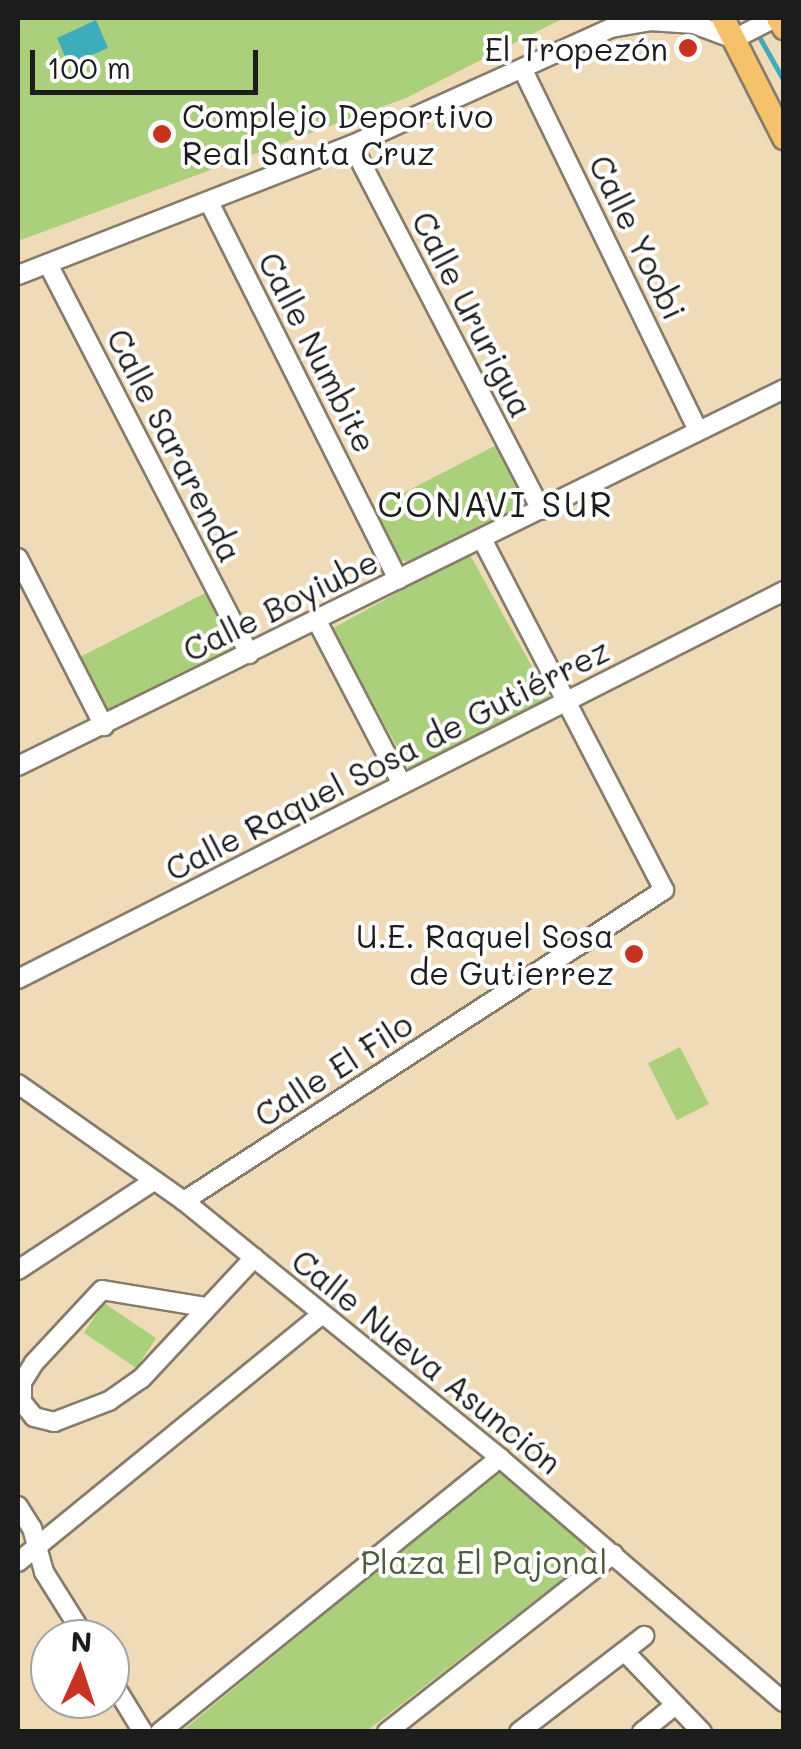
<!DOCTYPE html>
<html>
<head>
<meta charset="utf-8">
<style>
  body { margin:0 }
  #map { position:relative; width:801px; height:1749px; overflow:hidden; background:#f0dbb9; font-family:Mali,sans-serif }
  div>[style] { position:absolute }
  .green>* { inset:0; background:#aad07b; transform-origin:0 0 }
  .water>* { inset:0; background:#3dacbb }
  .stream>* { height:5px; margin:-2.5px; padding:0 2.5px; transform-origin:2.5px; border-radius:2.5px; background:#3dacbb }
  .roads { filter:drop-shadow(2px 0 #867c6a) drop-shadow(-2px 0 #867c6a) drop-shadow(0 2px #867c6a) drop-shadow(0 -2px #867c6a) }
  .minor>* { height:18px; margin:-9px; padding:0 9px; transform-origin:9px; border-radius:9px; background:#fff }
  .major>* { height:22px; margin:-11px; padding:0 11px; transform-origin:11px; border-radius:11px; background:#f5c16b }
  .dots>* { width:28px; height:28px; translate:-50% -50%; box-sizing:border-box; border:5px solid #fff; border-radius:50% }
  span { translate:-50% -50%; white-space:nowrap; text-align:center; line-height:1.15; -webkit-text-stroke:8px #fff; paint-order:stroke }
  .poi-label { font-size:32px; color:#1c1c1c }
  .right { translate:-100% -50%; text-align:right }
  .left { translate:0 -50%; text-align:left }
  .street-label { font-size:32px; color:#1c1c1c }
  .park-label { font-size:32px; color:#4e5b3d }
  .neighbourhood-label { font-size:35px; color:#1c1c1c; letter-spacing:2.5px }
  .frame { position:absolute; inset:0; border:20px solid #1c1c1c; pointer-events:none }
  .north { position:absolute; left:30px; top:1619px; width:100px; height:100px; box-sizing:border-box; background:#fff; border:2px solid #a4a4a4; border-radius:50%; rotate:3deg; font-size:28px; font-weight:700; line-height:40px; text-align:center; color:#1c1c1c }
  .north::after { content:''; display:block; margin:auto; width:35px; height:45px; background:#c8321e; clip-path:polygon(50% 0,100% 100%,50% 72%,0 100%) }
  .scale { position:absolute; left:30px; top:50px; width:228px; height:45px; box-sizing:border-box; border:5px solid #1c1c1c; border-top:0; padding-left:12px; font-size:30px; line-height:35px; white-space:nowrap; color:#1c1c1c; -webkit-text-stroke:8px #fff; paint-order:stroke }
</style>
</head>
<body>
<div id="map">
  <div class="green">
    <i style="clip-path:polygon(18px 18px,564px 18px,406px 98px,18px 241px)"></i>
    <i style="clip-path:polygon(502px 442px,526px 494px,519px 506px,411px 562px,395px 559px,369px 511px)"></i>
    <i style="left:469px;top:553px;width:165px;height:157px;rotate:61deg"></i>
    <i style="clip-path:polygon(211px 590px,235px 638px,231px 651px,122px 711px,107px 709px,80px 657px)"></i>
    <i style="left:680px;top:1047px;width:64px;height:36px;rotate:63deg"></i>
    <i style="left:104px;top:1303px;width:63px;height:36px;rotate:34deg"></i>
    <i style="clip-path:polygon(498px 1471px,584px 1541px,587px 1560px,367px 1731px,181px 1732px)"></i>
  </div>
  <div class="water">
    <i style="clip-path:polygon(96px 20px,108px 48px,80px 60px,66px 59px,57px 38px)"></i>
  </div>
  <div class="stream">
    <i style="left:757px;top:33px;width:55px;rotate:60.6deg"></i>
  </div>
  <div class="roads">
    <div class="minor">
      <i style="left:523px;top:70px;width:401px;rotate:64.1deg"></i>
      <i style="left:352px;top:145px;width:411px;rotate:62.6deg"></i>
      <i style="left:210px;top:204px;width:420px;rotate:63.4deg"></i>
      <i style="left:48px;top:264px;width:439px;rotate:62.7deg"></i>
      <i style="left:18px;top:275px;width:358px;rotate:-21.3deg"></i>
      <i style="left:352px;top:145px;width:284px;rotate:-24.3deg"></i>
      <i style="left:611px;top:28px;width:40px;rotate:-10deg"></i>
      <i style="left:650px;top:21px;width:44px;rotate:3.9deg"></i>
      <i style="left:694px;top:24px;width:43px;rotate:20.6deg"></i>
      <i style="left:734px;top:39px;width:46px;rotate:-27.1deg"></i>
      <i style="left:18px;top:558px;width:189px;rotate:62.9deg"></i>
      <i style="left:317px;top:621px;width:184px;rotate:62.5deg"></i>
      <i style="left:18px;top:766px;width:854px;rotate:-26.2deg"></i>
      <i style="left:18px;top:979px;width:859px;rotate:-26.86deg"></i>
      <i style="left:18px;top:1084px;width:203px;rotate:35.2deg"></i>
      <i style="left:184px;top:1201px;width:407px;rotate:39.1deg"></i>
      <i style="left:500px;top:1458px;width:374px;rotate:40.7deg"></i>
      <i style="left:184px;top:1201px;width:572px;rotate:-32.94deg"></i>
      <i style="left:664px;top:890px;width:395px;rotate:-117.4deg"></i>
      <i style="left:18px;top:1270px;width:160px;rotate:-33.3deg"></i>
      <i style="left:205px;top:1307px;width:104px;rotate:-170.6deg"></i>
      <i style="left:102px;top:1290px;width:100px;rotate:133deg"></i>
      <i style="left:34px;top:1363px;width:22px;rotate:122deg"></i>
      <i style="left:22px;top:1382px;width:20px;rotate:90deg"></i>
      <i style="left:22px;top:1402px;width:19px;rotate:51deg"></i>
      <i style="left:34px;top:1417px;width:21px;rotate:14deg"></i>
      <i style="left:54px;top:1422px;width:59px;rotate:-20.9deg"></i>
      <i style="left:109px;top:1401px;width:39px;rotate:-35deg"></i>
      <i style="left:141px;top:1379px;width:166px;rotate:-47deg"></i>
      <i style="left:18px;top:1506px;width:26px;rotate:58deg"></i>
      <i style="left:32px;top:1528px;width:46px;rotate:74.7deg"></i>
      <i style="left:44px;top:1572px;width:79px;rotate:57.9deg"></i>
      <i style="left:18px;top:1562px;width:391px;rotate:-39.2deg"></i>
      <i style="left:625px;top:1652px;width:111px;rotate:46.1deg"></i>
      <i style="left:110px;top:1678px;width:63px;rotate:58.6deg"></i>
      <i style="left:160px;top:1732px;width:437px;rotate:-38.9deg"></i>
      <i style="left:387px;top:1732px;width:288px;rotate:-38.2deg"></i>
      <i style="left:519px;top:1732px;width:158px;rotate:-37.5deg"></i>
      <i style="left:642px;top:1732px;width:41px;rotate:-39.1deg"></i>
    </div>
    <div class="major">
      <i style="left:723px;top:18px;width:135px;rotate:63.1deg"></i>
      <i style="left:778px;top:18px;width:12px;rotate:59deg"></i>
    </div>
  </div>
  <div class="dots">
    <i style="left:688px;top:48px;background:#c8321e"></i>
    <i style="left:162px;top:134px;background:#c8321e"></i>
    <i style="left:634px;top:954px;background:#c8321e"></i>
  </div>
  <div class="poi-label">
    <span class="right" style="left:668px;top:48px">El Tropezón</span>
    <span class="left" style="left:182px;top:134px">Complejo Deportivo<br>Real Santa Cruz</span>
    <span class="right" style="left:614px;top:954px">U.E. Raquel Sosa<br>de Gutierrez</span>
  </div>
  <div class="street-label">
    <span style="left:638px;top:237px;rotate:64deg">Calle Yoobi</span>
    <span style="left:473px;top:314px;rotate:63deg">Calle Ururigua</span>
    <span style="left:318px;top:352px;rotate:63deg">Calle Numbite</span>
    <span style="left:175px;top:445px;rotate:63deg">Calle Sararenda</span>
    <span style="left:280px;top:605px;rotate:-26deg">Calle Boyiube</span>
    <span style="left:387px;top:759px;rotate:-27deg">Calle Raquel Sosa de Gutiérrez</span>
    <span style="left:333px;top:1069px;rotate:-33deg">Calle El Filo</span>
    <span style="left:427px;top:1361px;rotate:39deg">Calle Nueva Asunción</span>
  </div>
  <div class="park-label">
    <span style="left:484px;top:1561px">Plaza El Pajonal</span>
  </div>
  <div class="neighbourhood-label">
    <span style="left:496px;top:503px">CONAVI SUR</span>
  </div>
  <div class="frame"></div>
  <div class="north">N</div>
  <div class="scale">100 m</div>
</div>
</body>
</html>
